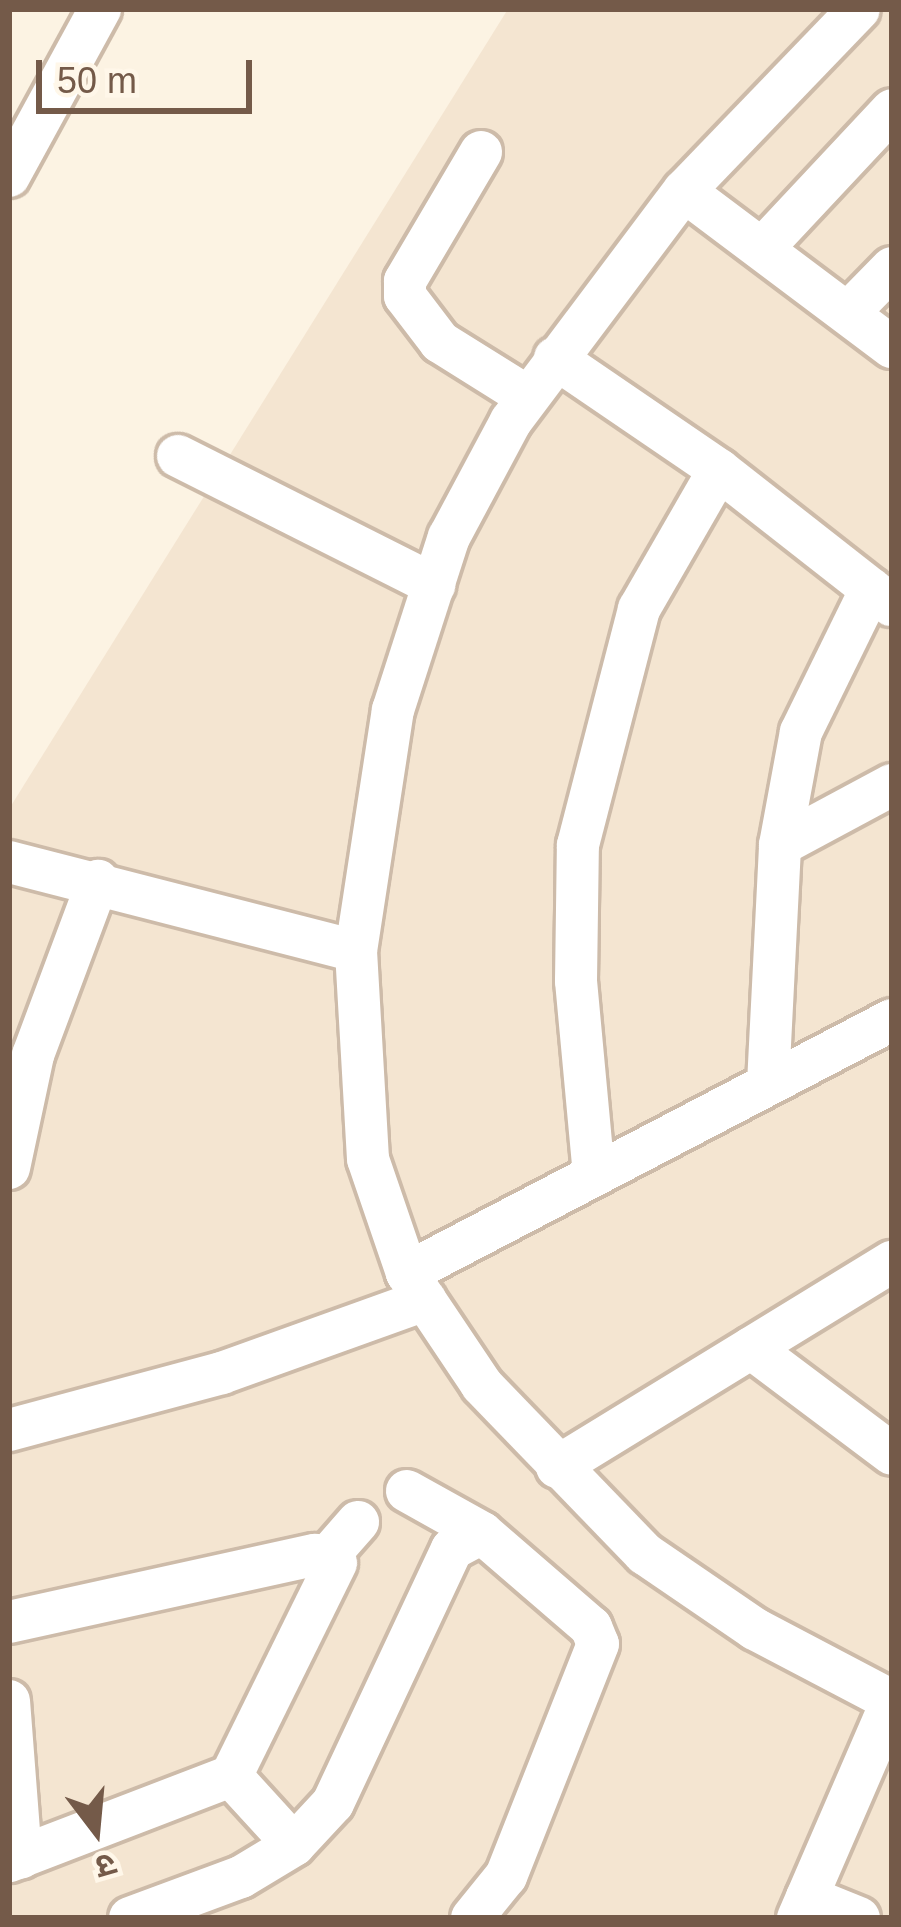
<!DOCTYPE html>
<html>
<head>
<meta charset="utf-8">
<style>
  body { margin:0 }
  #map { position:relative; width:901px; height:1927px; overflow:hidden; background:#fcf3e3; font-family:Helvetica,"Noto Sans Devanagari",sans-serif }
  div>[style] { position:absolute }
  .residential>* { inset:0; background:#f4e5d1 }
  .roads { filter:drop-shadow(3px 0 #cdbba9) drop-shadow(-3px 0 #cdbba9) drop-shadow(0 3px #cdbba9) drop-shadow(0 -3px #cdbba9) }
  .minor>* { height:42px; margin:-21px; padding:0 21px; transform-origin:21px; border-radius:21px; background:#fff }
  span { translate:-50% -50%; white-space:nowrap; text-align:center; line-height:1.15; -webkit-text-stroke:12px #fff7e9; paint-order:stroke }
  .frame { position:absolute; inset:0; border:12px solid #745a49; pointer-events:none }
  .north { position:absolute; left:36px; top:1771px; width:120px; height:120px; -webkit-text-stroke:9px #fff7e9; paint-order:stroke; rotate:164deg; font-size:33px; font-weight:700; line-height:48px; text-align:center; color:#745a49 }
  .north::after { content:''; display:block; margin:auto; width:42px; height:54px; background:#745a49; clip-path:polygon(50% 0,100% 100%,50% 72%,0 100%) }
  .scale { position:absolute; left:36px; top:60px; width:216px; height:54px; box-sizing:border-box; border:6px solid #745a49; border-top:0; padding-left:15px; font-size:36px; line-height:42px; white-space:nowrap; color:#745a49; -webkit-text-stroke:9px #fff7e9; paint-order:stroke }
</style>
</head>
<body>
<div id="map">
  <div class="residential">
    <i style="clip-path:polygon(508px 9px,892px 9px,892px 1918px,9px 1918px,9px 809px)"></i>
  </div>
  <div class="roads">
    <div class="minor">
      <i style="left:481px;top:152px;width:150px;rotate:120.5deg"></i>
      <i style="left:405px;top:281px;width:15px;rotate:90deg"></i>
      <i style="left:405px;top:296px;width:58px;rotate:52.7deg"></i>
      <i style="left:440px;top:342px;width:104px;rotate:32deg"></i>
      <i style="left:9px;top:176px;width:190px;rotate:-61.4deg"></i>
      <i style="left:684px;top:191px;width:260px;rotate:36.9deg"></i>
      <i style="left:762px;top:249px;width:190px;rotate:-46.9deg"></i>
      <i style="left:848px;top:313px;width:63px;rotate:-45.6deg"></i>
      <i style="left:555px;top:358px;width:199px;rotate:34.3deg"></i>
      <i style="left:719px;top:470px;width:219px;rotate:38.1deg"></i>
      <i style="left:178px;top:456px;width:287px;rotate:26.7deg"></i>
      <i style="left:780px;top:845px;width:127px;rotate:-28.2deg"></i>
      <i style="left:9px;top:862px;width:358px;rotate:14.4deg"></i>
      <i style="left:768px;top:1084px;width:239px;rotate:-87.1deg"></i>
      <i style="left:780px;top:845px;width:115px;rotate:-79.5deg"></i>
      <i style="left:801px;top:732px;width:159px;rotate:-63.9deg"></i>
      <i style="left:9px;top:1168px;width:116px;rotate:-78deg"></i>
      <i style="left:33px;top:1055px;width:186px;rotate:-69.5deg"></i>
      <i style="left:594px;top:1175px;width:195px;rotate:-95.3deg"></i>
      <i style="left:576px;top:981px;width:136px;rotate:-89.2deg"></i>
      <i style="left:578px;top:845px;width:244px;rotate:-75.5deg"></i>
      <i style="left:639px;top:609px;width:160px;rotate:-60.1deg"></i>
      <i style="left:407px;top:1273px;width:547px;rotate:-27.55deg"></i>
      <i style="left:751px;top:1348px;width:176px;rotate:36.9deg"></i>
      <i style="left:9px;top:1430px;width:220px;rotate:-15deg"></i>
      <i style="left:222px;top:1373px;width:216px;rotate:-19.8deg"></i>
      <i style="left:557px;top:1467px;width:393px;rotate:-31.5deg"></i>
      <i style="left:407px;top:1491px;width:86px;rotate:29.2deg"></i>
      <i style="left:329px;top:1555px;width:44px;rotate:-48.7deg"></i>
      <i style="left:9px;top:1622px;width:313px;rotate:-12.4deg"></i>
      <i style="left:315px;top:1555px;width:22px;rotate:21deg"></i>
      <i style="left:336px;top:1563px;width:237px;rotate:116.2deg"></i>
      <i style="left:231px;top:1776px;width:238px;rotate:159deg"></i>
      <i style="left:9px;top:1701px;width:157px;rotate:85.6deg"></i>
      <i style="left:231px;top:1776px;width:93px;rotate:47.6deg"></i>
      <i style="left:807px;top:1897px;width:56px;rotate:22deg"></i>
      <i style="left:130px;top:1918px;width:118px;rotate:-20.3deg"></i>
      <i style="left:241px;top:1877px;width:62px;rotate:-31.1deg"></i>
      <i style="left:294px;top:1845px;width:57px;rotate:-47.1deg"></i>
      <i style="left:333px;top:1803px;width:280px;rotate:-64.9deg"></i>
      <i style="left:452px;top:1549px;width:34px;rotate:-28deg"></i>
      <i style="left:482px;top:1533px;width:144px;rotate:40.8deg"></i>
      <i style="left:591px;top:1627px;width:18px;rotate:68deg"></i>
      <i style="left:598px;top:1644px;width:250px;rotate:111.6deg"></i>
      <i style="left:506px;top:1876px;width:54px;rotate:129deg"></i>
      <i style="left:798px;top:1918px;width:236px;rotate:-66.6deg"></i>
      <i style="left:892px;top:1701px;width:155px;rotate:-152.3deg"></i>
      <i style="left:755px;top:1629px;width:133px;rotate:-145.7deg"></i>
      <i style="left:645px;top:1554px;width:235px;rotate:-134deg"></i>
      <i style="left:482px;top:1385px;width:135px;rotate:-123.8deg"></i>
      <i style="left:407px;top:1273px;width:120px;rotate:-108.9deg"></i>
      <i style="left:368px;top:1159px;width:208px;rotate:-93.3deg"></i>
      <i style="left:356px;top:951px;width:244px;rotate:-81.3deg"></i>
      <i style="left:393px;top:710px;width:182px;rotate:-72.1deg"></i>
      <i style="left:449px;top:537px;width:132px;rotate:-61.9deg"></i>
      <i style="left:511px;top:421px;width:288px;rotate:-53.1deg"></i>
      <i style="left:684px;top:191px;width:252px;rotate:-46.1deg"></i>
    </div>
  </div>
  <div class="frame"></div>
  <div class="north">उ</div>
  <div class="scale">50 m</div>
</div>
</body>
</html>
